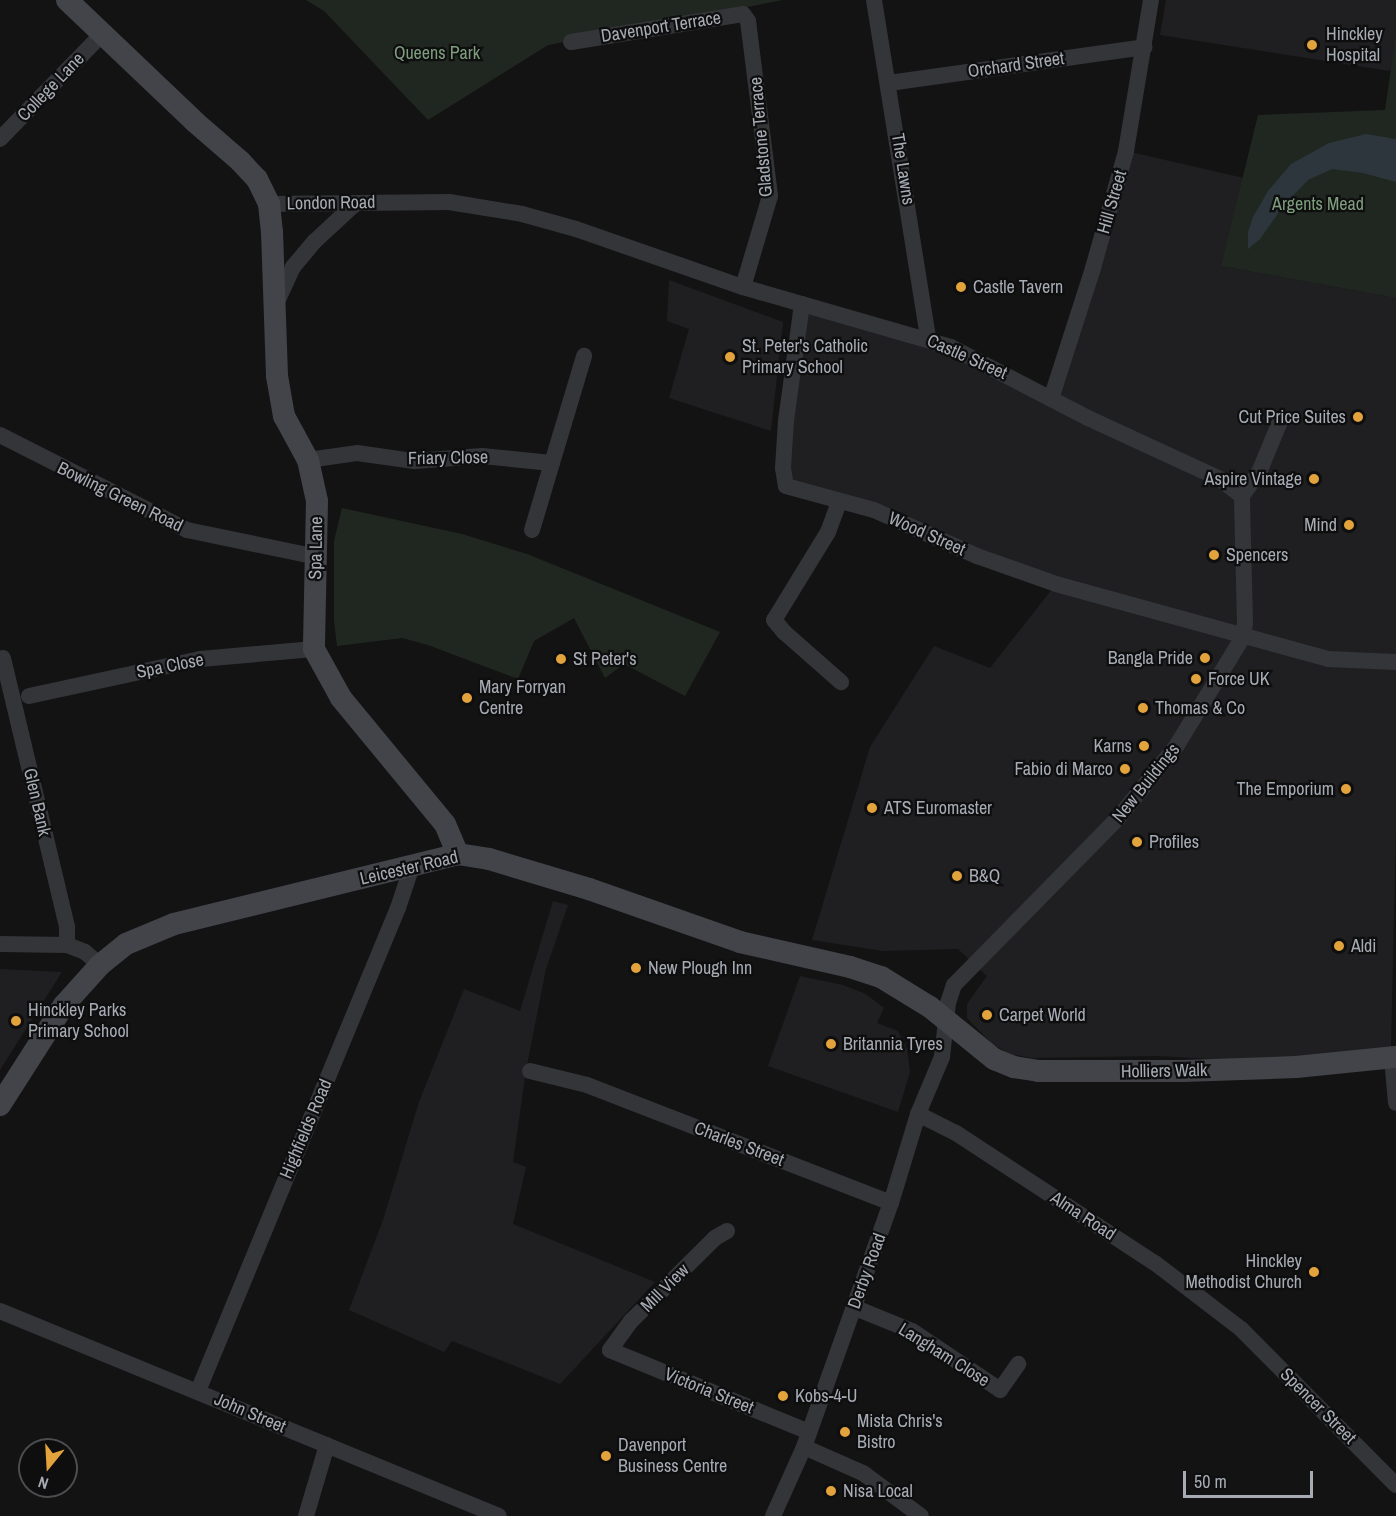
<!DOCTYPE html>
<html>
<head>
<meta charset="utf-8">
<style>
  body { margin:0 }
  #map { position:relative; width:1396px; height:1516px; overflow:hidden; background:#131314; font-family:"Archivo Narrow",sans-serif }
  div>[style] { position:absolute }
  .built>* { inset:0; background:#1f1f21 }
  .green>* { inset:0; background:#202720 }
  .water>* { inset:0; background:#2d363c }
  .minor>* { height:16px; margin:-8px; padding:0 8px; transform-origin:8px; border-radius:8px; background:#343539 }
  .secondary>* { height:22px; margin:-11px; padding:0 11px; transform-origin:11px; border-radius:11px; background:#424449 }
  .dots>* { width:16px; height:16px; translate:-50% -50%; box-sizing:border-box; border:3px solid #0e0e0f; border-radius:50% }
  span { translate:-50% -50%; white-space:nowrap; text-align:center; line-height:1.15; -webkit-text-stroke:4.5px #0e0e0f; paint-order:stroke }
  .street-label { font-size:18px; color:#a6abb4 }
  .poi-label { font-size:18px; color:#a6abb4 }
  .left { translate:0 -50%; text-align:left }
  .right { translate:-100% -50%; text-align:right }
  .park-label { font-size:18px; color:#7e9e7e }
  .north { position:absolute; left:18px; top:1438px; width:60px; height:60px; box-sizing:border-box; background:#0e0e0f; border:2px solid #4b4d51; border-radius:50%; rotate:198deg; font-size:16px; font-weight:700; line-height:24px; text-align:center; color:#a6abb4 }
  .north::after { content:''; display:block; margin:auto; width:21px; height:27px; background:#e3a33c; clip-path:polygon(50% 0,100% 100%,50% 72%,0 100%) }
  .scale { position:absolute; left:1183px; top:1471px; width:130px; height:27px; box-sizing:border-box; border:3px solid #a6abb4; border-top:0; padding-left:8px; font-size:18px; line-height:21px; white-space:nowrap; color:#a6abb4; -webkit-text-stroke:4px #0e0e0f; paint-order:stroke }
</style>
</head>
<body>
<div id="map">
  <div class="built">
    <i style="clip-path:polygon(1166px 0,1396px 0,1396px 56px,1390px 71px,1160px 35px)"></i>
    <i style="clip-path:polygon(1126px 151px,1244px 178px,1221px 266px,1396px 298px,1396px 829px,1391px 1047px,1314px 1065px,1157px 1056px,1032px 1058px,1010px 1054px,992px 1044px,967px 1018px,967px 1004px,987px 976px,958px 949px,883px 951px,812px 940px,870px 747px,934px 646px,990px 668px,1056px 584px,786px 486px,802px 304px,895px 330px,1051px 399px)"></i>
    <i style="clip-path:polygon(669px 280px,783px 322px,771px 431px,669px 398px,689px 329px,667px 321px)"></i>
    <i style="clip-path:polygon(553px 901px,568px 905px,546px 969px,526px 1070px,513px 1162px,526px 1167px,513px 1224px,655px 1282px,560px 1384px,452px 1341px,444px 1352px,349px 1310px,383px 1220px,419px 1102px,464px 989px,520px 1011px)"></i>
    <i style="clip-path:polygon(0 969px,62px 972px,0 1070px)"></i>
    <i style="clip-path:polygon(800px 976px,843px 985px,866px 994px,884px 1008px,877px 1023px,898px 1031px,907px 1049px,910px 1072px,898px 1112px,768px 1066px)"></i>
  </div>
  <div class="green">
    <i style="clip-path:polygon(306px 0,783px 0,548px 45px,428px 120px,324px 11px)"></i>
    <i style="clip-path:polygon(1396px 33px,1396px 298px,1221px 266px,1258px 115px,1385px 110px)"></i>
    <i style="clip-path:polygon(342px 508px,462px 534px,527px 554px,720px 632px,685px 696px,624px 664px,605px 678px,574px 618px,534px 641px,518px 679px,428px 645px,402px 638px,337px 646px,334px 621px,334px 541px)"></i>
  </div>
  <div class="water">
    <i style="clip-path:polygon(1366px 134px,1396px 139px,1396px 182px,1363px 173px,1332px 169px,1308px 180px,1284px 205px,1260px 239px,1248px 249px,1248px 232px,1253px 217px,1268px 191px,1291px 164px,1329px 143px)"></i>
  </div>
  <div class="minor">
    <i style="left:874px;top:0;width:342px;rotate:80.9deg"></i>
    <i style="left:571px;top:42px;width:174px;rotate:-9.2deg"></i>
    <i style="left:743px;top:14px;width:9px;rotate:54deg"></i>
    <i style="left:748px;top:21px;width:176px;rotate:82.8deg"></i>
    <i style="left:770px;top:196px;width:95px;rotate:106.5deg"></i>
    <i style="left:889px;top:83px;width:258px;rotate:-8deg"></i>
    <i style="left:0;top:139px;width:146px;rotate:-45.8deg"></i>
    <i style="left:269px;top:204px;width:180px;rotate:-0.6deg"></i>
    <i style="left:449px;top:202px;width:74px;rotate:9.3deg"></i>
    <i style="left:522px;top:214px;width:56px;rotate:15.5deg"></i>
    <i style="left:576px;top:229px;width:177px;rotate:19.2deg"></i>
    <i style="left:743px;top:287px;width:216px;rotate:16.1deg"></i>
    <i style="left:951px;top:347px;width:154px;rotate:27.4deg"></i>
    <i style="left:1088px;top:418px;width:145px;rotate:24.8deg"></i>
    <i style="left:1220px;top:479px;width:28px;rotate:38deg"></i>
    <i style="left:276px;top:304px;width:41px;rotate:-65.3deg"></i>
    <i style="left:293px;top:267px;width:34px;rotate:-50deg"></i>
    <i style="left:315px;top:241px;width:56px;rotate:-42.8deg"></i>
    <i style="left:802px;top:304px;width:118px;rotate:97.8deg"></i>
    <i style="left:786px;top:421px;width:47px;rotate:93.7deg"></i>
    <i style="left:783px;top:468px;width:18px;rotate:81deg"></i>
    <i style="left:786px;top:486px;width:91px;rotate:15.3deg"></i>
    <i style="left:874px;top:510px;width:113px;rotate:24.1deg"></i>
    <i style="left:977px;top:556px;width:84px;rotate:19.5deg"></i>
    <i style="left:1056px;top:584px;width:282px;rotate:15.4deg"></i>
    <i style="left:1328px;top:659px;width:68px;rotate:2.5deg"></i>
    <i style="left:1051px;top:399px;width:138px;rotate:-72.2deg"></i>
    <i style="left:1093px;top:268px;width:122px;rotate:-74.2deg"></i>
    <i style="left:1126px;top:151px;width:153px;rotate:-80.6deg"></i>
    <i style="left:0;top:435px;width:210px;rotate:26.9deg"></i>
    <i style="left:187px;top:530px;width:133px;rotate:11.7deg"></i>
    <i style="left:308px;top:460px;width:49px;rotate:-8.1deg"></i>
    <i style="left:357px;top:453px;width:58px;rotate:8deg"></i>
    <i style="left:414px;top:461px;width:68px;rotate:-4.2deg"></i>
    <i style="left:482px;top:456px;width:70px;rotate:5.7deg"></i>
    <i style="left:552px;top:463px;width:112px;rotate:-73.3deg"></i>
    <i style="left:1242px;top:496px;width:32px;rotate:-55deg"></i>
    <i style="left:1260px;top:470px;width:55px;rotate:-67.6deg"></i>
    <i style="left:839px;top:502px;width:32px;rotate:110deg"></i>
    <i style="left:828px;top:532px;width:103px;rotate:121.5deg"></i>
    <i style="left:774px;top:620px;width:16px;rotate:50deg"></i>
    <i style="left:784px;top:632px;width:76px;rotate:41.3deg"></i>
    <i style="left:532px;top:530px;width:70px;rotate:-73.4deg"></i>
    <i style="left:3px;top:658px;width:277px;rotate:76.6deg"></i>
    <i style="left:67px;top:927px;width:18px;rotate:90deg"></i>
    <i style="left:29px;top:696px;width:175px;rotate:-12.2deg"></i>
    <i style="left:200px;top:659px;width:114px;rotate:-5deg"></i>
    <i style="left:0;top:944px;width:67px;rotate:0.9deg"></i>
    <i style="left:67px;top:945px;width:19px;rotate:21deg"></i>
    <i style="left:85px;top:952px;width:20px;rotate:41deg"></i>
    <i style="left:1392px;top:1058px;width:45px;rotate:84.9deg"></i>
    <i style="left:530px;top:1071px;width:59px;rotate:13.8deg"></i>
    <i style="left:587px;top:1085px;width:326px;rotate:21.2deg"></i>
    <i style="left:918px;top:1114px;width:42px;rotate:26.6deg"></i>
    <i style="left:956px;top:1133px;width:238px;rotate:33.2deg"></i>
    <i style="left:1155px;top:1263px;width:108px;rotate:37.5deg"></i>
    <i style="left:1241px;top:1329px;width:220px;rotate:45.2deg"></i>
    <i style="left:727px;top:1231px;width:14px;rotate:150deg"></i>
    <i style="left:715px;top:1238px;width:118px;rotate:135.3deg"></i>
    <i style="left:631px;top:1321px;width:36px;rotate:126deg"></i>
    <i style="left:610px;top:1350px;width:215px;rotate:22.4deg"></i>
    <i style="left:853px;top:1307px;width:64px;rotate:22.1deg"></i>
    <i style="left:912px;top:1331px;width:106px;rotate:33.8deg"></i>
    <i style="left:1000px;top:1390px;width:32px;rotate:-55deg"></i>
    <i style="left:0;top:1311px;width:539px;rotate:22.33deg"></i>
    <i style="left:198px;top:1391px;width:523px;rotate:-67.51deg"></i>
    <i style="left:398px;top:908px;width:44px;rotate:-71.6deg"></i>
    <i style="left:804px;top:1447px;width:64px;rotate:23.8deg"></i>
    <i style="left:863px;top:1473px;width:72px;rotate:36.6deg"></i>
    <i style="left:306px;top:1516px;width:74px;rotate:-73.5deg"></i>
    <i style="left:773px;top:1516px;width:76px;rotate:-65.8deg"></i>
    <i style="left:804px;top:1447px;width:259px;rotate:-70.4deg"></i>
    <i style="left:891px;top:1203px;width:93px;rotate:-73.1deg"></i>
    <i style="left:918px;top:1114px;width:62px;rotate:-67.2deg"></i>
    <i style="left:942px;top:1057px;width:54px;rotate:-83.7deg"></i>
    <i style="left:948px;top:1003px;width:19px;rotate:-72deg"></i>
    <i style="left:954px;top:985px;width:235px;rotate:-45.5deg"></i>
    <i style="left:1119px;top:817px;width:92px;rotate:-51.1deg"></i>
    <i style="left:1177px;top:745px;width:127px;rotate:-58.6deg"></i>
    <i style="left:1243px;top:637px;width:14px;rotate:-82deg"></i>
    <i style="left:1245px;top:623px;width:127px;rotate:-91.4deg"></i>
  </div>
  <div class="secondary">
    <i style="left:67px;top:0;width:177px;rotate:43.6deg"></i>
    <i style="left:195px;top:122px;width:60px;rotate:40.9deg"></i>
    <i style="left:240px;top:161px;width:25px;rotate:47deg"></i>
    <i style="left:257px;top:179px;width:28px;rotate:64deg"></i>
    <i style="left:269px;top:204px;width:28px;rotate:84deg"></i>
    <i style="left:272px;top:232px;width:144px;rotate:88deg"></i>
    <i style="left:277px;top:376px;width:41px;rotate:80.1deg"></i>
    <i style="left:284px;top:416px;width:50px;rotate:61.4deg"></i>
    <i style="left:308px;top:460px;width:42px;rotate:77.6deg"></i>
    <i style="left:317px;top:501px;width:148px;rotate:91.2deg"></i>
    <i style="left:314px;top:649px;width:56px;rotate:61.1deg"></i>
    <i style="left:341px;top:698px;width:163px;rotate:50.5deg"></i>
    <i style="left:445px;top:824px;width:33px;rotate:67deg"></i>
    <i style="left:0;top:1105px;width:119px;rotate:-57.4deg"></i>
    <i style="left:64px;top:1005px;width:54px;rotate:-48deg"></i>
    <i style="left:100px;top:965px;width:33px;rotate:-39deg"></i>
    <i style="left:126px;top:944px;width:52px;rotate:-22.6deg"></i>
    <i style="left:174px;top:924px;width:292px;rotate:-13.8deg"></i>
    <i style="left:458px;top:854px;width:31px;rotate:9deg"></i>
    <i style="left:489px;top:859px;width:104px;rotate:16.7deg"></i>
    <i style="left:589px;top:889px;width:160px;rotate:19.3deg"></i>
    <i style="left:740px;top:942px;width:113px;rotate:12.8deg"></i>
    <i style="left:850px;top:967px;width:33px;rotate:18deg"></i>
    <i style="left:881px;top:977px;width:57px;rotate:31.5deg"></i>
    <i style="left:930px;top:1007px;width:82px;rotate:39.1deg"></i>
    <i style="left:994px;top:1059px;width:22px;rotate:22deg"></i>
    <i style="left:1014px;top:1067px;width:24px;rotate:9deg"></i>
    <i style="left:1038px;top:1071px;width:145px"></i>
    <i style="left:1183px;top:1071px;width:113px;rotate:-2deg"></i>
    <i style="left:1296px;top:1067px;width:100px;rotate:-5.7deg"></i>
  </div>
  <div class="dots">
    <i style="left:1312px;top:45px;background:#e3a33c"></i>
    <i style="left:961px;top:287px;background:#e3a33c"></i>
    <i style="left:730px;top:357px;background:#e3a33c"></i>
    <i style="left:1358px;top:417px;background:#e3a33c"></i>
    <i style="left:1314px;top:479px;background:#e3a33c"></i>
    <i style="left:1349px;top:525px;background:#e3a33c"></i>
    <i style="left:1214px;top:555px;background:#e3a33c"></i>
    <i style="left:1205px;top:658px;background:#e3a33c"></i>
    <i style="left:561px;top:659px;background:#e3a33c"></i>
    <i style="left:1196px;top:679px;background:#e3a33c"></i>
    <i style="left:467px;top:698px;background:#e3a33c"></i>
    <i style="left:1143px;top:708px;background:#e3a33c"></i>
    <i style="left:1144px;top:746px;background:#e3a33c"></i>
    <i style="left:1125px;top:769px;background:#e3a33c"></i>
    <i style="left:1346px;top:789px;background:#e3a33c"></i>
    <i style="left:872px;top:808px;background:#e3a33c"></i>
    <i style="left:1137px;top:842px;background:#e3a33c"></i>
    <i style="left:957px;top:876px;background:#e3a33c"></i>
    <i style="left:1339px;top:946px;background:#e3a33c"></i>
    <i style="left:636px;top:968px;background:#e3a33c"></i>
    <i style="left:987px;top:1015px;background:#e3a33c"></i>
    <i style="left:16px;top:1021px;background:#e3a33c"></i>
    <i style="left:831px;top:1044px;background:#e3a33c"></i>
    <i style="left:1314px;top:1272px;background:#e3a33c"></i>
    <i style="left:783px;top:1396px;background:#e3a33c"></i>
    <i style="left:845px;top:1432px;background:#e3a33c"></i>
    <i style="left:606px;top:1456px;background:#e3a33c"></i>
    <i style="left:831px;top:1491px;background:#e3a33c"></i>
  </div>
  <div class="street-label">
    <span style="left:661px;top:27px;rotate:-9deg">Davenport Terrace</span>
    <span style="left:1016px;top:65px;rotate:-8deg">Orchard Street</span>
    <span style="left:51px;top:87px;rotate:-46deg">College Lane</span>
    <span style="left:761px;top:137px;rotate:-95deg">Gladstone Terrace</span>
    <span style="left:903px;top:169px;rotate:81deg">The Lawns</span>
    <span style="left:1112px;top:202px;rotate:-74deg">Hill Street</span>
    <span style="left:331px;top:203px;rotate:-1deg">London Road</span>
    <span style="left:967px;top:357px;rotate:24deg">Castle Street</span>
    <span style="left:448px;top:458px;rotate:-1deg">Friary Close</span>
    <span style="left:120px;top:497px;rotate:26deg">Bowling Green Road</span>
    <span style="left:927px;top:534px;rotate:24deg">Wood Street</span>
    <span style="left:316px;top:548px;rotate:-89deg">Spa Lane</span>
    <span style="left:170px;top:666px;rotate:-11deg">Spa Close</span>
    <span style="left:1146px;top:783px;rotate:-51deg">New Buildings</span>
    <span style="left:37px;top:802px;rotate:77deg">Glen Bank</span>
    <span style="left:409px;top:868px;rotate:-13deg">Leicester Road</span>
    <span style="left:1164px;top:1071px;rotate:-1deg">Holliers Walk</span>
    <span style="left:306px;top:1129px;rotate:-67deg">Highfields Road</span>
    <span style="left:739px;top:1144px;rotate:21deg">Charles Street</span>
    <span style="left:1083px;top:1216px;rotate:33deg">Alma Road</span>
    <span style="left:867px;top:1271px;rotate:-70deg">Derby Road</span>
    <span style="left:665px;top:1288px;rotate:-45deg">Mill View</span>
    <span style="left:944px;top:1355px;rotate:32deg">Langham Close</span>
    <span style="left:709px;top:1391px;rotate:22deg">Victoria Street</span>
    <span style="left:1318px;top:1406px;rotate:45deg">Spencer Street</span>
    <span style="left:250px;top:1413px;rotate:23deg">John Street</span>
  </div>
  <div class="poi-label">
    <span class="left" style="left:1326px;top:45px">Hinckley<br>Hospital</span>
    <span class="left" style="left:973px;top:287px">Castle Tavern</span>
    <span class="left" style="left:742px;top:357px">St. Peter's Catholic<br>Primary School</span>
    <span class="right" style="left:1346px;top:417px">Cut Price Suites</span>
    <span class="right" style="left:1302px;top:479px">Aspire Vintage</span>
    <span class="right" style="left:1337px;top:525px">Mind</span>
    <span class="left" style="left:1226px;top:555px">Spencers</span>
    <span class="right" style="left:1193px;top:658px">Bangla Pride</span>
    <span class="left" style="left:573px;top:659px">St Peter's</span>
    <span class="left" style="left:1208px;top:679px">Force UK</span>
    <span class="left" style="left:479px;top:698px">Mary Forryan<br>Centre</span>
    <span class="left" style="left:1155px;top:708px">Thomas &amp; Co</span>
    <span class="right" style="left:1132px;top:746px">Karns</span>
    <span class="right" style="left:1113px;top:769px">Fabio di Marco</span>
    <span class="right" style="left:1334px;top:789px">The Emporium</span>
    <span class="left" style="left:884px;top:808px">ATS Euromaster</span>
    <span class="left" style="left:1149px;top:842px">Profiles</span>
    <span class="left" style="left:969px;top:876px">B&amp;Q</span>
    <span class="left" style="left:1351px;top:946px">Aldi</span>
    <span class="left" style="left:648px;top:968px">New Plough Inn</span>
    <span class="left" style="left:28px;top:1021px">Hinckley Parks<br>Primary School</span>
    <span class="left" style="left:999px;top:1015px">Carpet World</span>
    <span class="left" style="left:843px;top:1044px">Britannia Tyres</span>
    <span class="right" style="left:1302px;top:1272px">Hinckley<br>Methodist Church</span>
    <span class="left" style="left:795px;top:1396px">Kobs-4-U</span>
    <span class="left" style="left:857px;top:1432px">Mista Chris's<br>Bistro</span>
    <span class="left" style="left:618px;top:1456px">Davenport<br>Business Centre</span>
    <span class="left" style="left:843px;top:1491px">Nisa Local</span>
  </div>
  <div class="park-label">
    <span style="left:437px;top:53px">Queens Park</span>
    <span style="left:1318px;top:204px">Argents Mead</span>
  </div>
  <div class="north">N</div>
  <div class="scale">50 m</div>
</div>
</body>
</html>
